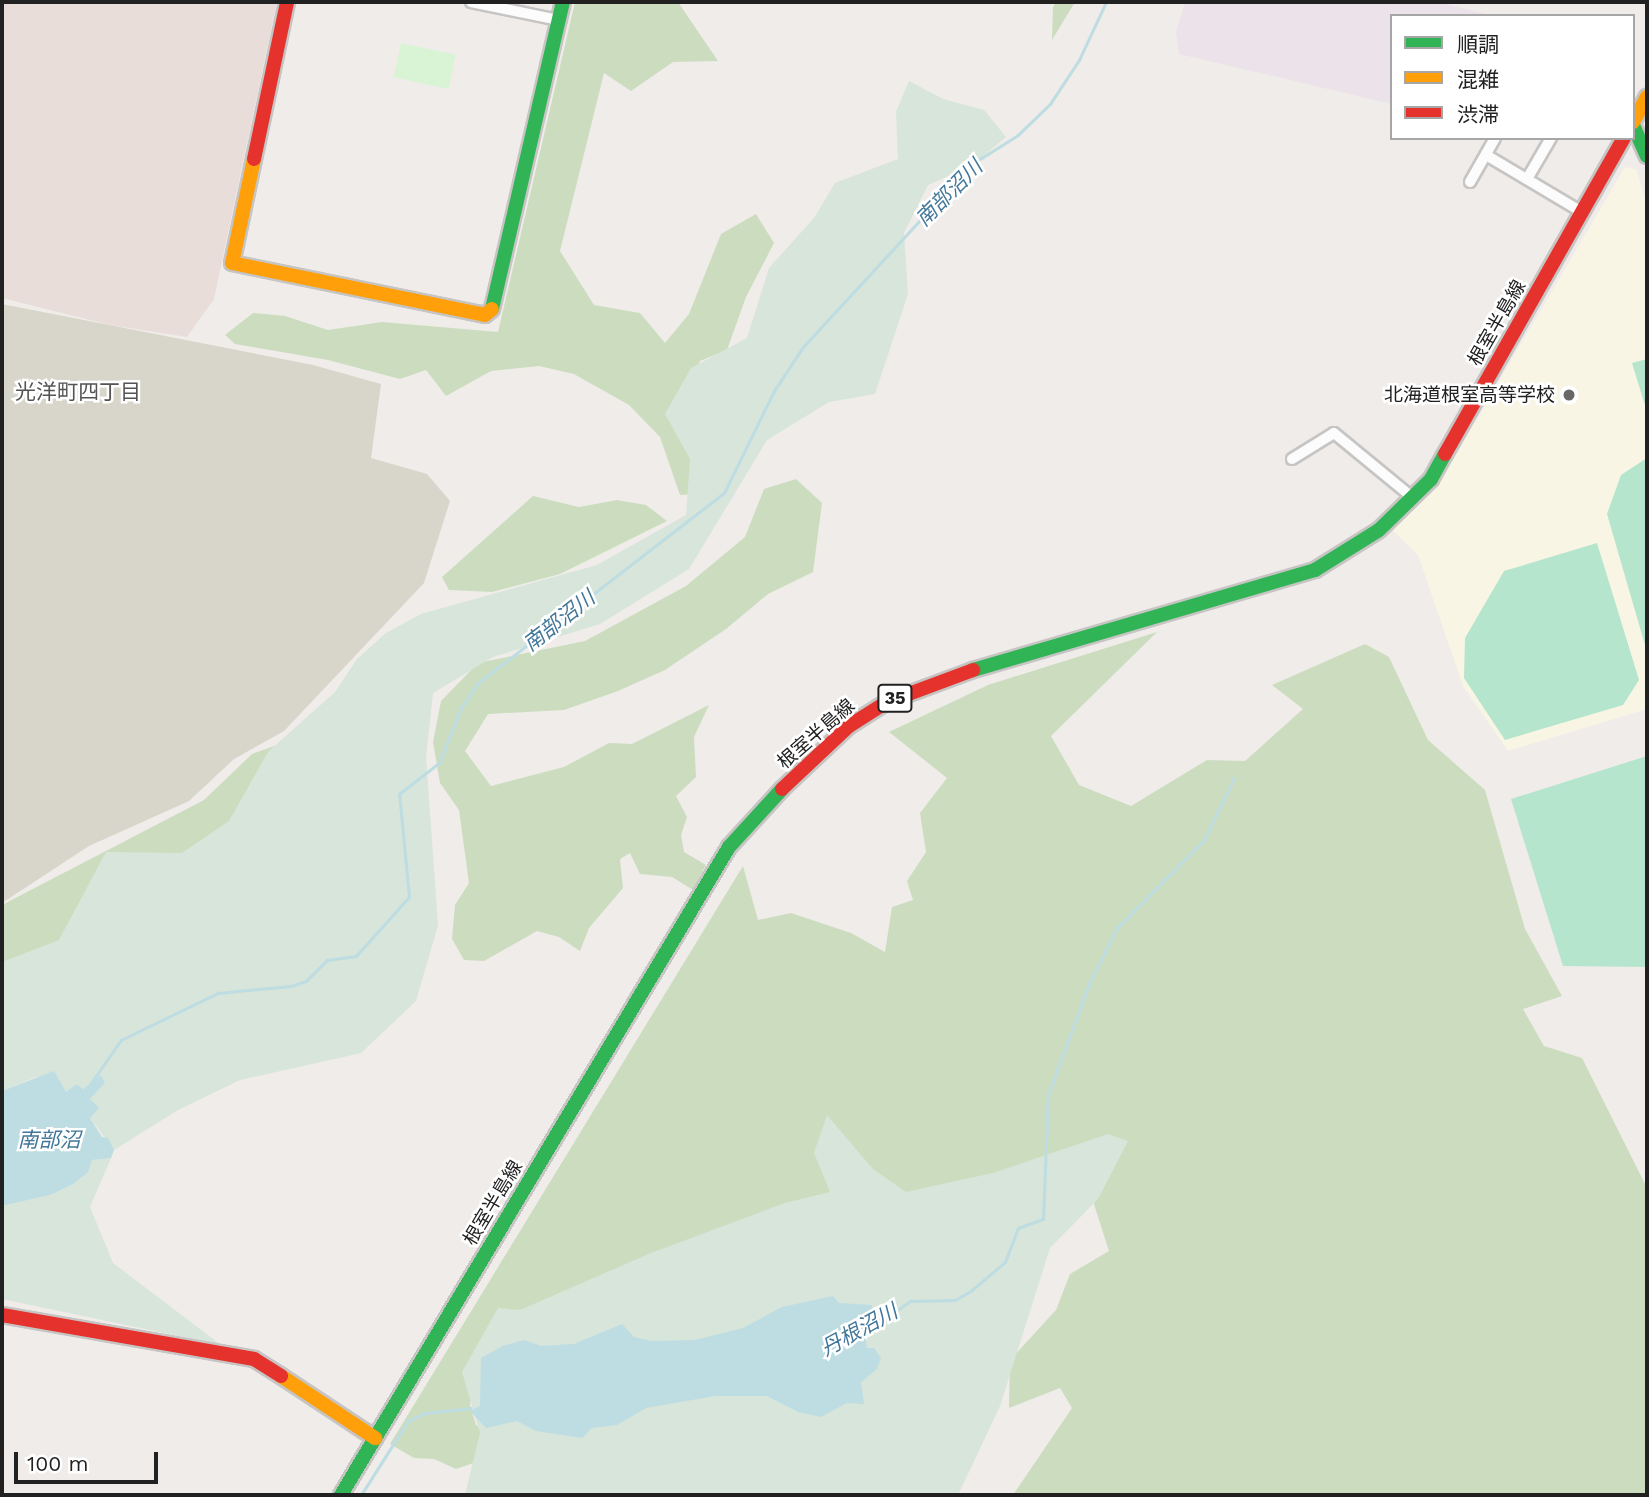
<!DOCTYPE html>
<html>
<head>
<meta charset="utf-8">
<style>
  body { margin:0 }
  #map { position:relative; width:1649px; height:1497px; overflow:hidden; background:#efece9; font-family:"Work Sans","Noto Sans JP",sans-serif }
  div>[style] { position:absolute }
  .industrial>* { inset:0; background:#ece2e9 }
  .education>* { inset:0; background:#f8f5e5 }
  .military>* { inset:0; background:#e9ddd9 }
  .construction>* { inset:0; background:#d8d6cb }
  .forest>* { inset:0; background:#ccddbf }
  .wetland>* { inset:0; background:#d7e5db }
  .park>* { inset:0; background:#d8f4d5; transform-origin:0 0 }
  .pitch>* { inset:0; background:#b5e5cc }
  .water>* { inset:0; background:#bddde2 }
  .stream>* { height:2.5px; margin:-1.25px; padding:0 1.25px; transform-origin:1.25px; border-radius:1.25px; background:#bddde2 }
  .roads { filter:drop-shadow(2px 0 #c6c5c4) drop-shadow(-2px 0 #c6c5c4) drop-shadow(0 2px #c6c5c4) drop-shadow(0 -2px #c6c5c4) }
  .street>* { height:10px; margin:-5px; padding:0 5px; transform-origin:5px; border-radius:5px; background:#fdfcfc }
  .fast>* { height:14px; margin:-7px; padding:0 7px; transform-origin:7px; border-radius:7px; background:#30b455 }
  .slow>* { height:14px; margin:-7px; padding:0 7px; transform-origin:7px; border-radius:7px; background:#ff9f0a }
  .jam>* { height:14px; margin:-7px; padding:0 7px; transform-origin:7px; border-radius:7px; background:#e5322d }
  .dots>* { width:19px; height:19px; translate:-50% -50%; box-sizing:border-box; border:4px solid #fff; border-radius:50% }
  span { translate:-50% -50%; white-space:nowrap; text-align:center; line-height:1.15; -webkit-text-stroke:5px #fff; paint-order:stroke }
  .shield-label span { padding:2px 5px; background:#fff; border:2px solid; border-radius:5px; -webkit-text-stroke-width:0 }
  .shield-label { font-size:18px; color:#212121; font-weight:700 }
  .street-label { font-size:19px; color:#212121 }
  .poi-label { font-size:19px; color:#212121 }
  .right { translate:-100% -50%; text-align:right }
  .water-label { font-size:21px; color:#42779a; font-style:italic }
  .neighbourhood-label { font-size:21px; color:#545454 }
  .frame { position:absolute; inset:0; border:4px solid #212121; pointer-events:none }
  .legend { position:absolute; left:1390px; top:14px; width:245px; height:126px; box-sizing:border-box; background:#fff; border:2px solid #a6a6a6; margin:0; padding:9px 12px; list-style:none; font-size:21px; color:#212121 }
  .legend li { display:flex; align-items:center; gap:14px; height:35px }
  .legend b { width:35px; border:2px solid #a6a6a6 }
  .scale { position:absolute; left:14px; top:1452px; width:144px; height:32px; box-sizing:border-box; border:4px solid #212121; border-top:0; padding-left:9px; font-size:21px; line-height:24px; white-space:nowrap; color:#212121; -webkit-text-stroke:5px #fff; paint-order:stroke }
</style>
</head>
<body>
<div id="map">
  <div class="industrial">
    <i style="clip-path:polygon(1185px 2px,1437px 2px,1495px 16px,1392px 16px,1392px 104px,1179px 54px,1176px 32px)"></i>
  </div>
  <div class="education">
    <i style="clip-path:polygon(1625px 167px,1636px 169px,1647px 205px,1647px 709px,1508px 751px,1463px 686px,1418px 555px,1391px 529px,1442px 478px)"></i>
  </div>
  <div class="military">
    <i style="clip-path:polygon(2px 2px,277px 2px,214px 299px,187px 337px,110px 325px,2px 298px)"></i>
  </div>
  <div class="construction">
    <i style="clip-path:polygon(2px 304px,313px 365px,381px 384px,371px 458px,427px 474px,450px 501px,424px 583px,284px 731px,234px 759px,189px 801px,89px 846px,2px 903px)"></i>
  </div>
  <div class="forest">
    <i style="clip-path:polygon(575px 2px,678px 2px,718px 61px,673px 62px,631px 91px,604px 73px,560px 251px,594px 305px,640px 313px,665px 343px,689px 314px,721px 234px,756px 214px,774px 243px,746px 297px,727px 350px,700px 361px,688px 393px,700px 494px,680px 495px,660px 437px,629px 405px,574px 374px,539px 366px,491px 371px,446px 396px,426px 370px,400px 379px,328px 360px,235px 344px,225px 335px,253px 313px,285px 316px,328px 330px,382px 322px,498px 332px)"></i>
    <i style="clip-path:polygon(1056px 2px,1075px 2px,1052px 40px,1053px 7px)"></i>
    <i style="clip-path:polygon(796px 479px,822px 503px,813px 572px,768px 594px,726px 629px,665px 670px,618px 691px,564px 710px,488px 714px,465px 751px,491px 786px,564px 767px,609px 743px,632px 744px,709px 705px,694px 737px,696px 777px,676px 796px,687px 817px,681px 835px,684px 852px,706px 865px,693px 890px,672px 877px,640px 874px,630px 853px,620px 859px,623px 888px,589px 928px,580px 951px,559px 937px,537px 931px,484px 961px,464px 960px,452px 939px,455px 905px,469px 883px,459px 810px,440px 783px,433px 742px,441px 701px,478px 663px,585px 641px,686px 586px,745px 537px,764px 489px)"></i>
    <i style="clip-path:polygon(533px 496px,579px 507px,617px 500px,646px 505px,667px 521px,560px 574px,492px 592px,449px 590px,442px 577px)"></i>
    <i style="clip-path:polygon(1157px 632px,1051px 736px,1079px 785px,1131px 806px,1207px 760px,1245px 761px,1303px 709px,1272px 685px,1365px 644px,1389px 657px,1428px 740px,1485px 790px,1525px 929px,1562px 996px,1523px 1009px,1544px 1046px,1582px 1058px,1647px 1188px,1647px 1495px,1013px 1495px,1072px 1408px,1060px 1388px,1009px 1408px,1010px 1360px,1056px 1310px,1070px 1274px,1109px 1251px,1091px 1195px,477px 1359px,470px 1405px,476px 1425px,492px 1431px,485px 1459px,456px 1469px,434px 1459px,414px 1458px,390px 1444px,743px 866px,758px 920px,791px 913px,851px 933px,885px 952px,892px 907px,913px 900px,907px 881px,926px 852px,920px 813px,947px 778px,889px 732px,988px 685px)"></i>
    <i style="clip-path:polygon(313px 732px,300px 847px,2px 971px,2px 905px,204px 800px,252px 754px)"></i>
  </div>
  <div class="wetland">
    <i style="clip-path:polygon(909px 81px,943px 99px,984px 110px,1006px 137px,974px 164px,928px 185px,904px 233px,908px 294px,875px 394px,829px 402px,767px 440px,689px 569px,600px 624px,493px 657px,433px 693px,426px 757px,438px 925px,416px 1001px,361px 1053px,240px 1080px,178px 1110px,114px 1150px,90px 1118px,94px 1111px,89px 1099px,105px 1083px,101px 1075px,83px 1089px,77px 1084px,67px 1092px,36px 1077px,2px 1091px,2px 962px,59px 940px,106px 852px,182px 853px,229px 821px,268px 752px,335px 692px,357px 659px,386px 633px,421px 614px,597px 565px,686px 515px,690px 459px,665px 414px,691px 368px,747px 338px,769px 268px,814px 218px,835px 183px,898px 159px,896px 112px)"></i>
    <i style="clip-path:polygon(827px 1115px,873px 1169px,906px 1192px,993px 1173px,1108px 1134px,1128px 1141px,1098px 1199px,1050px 1248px,1000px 1406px,958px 1495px,465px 1495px,480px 1433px,462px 1372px,498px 1308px,520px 1310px,651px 1253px,785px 1203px,830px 1192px,814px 1153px)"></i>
    <i style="clip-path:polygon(111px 1158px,90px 1207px,113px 1263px,221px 1345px,2px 1299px,2px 1206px,50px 1195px,88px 1172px,92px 1160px)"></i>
  </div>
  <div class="park">
    <i style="left:401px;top:43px;width:56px;height:35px;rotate:12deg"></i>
  </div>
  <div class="pitch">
    <i style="clip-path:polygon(1647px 359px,1647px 412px,1632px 363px)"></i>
    <i style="clip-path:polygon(1647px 458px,1647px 652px,1607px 514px,1621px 475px)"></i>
    <i style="clip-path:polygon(1597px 543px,1639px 680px,1623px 705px,1505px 740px,1464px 678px,1465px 638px,1504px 571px)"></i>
    <i style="clip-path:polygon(1647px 756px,1647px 967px,1563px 966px,1511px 799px)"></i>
  </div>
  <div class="water">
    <i style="clip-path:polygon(54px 1071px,66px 1092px,77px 1084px,83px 1089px,101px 1075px,105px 1083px,90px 1099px,99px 1108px,90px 1118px,102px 1137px,108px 1138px,114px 1150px,111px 1158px,92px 1160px,88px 1172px,73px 1184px,50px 1195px,2px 1206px,2px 1091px)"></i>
    <i style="clip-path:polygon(833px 1296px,839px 1303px,872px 1305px,873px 1321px,879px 1323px,865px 1338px,867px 1348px,874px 1348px,881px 1358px,877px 1369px,861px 1382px,864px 1404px,847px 1403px,821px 1417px,798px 1412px,767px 1396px,715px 1396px,646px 1408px,617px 1425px,592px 1428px,582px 1438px,536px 1431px,517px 1421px,486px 1428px,470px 1411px,480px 1406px,481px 1358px,503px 1346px,524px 1340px,541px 1346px,574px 1344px,622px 1324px,634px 1337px,651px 1341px,695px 1340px,743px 1328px,782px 1307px)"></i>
  </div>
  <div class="stream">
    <i style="left:89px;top:1086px;width:56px;rotate:-55.2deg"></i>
    <i style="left:121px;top:1040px;width:108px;rotate:-25.9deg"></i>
    <i style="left:218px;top:993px;width:73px;rotate:-5.5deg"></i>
    <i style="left:291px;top:986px;width:16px;rotate:-18deg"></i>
    <i style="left:306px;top:981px;width:30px;rotate:-45deg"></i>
    <i style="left:327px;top:960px;width:29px;rotate:-8deg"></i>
    <i style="left:356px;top:956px;width:79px;rotate:-48.1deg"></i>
    <i style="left:409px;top:897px;width:103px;rotate:-95.5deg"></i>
    <i style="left:399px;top:794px;width:51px;rotate:-37.8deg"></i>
    <i style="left:439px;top:763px;width:59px;rotate:-68.2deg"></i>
    <i style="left:461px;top:708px;width:30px;rotate:-56deg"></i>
    <i style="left:478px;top:683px;width:311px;rotate:-37.7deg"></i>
    <i style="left:724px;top:493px;width:114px;rotate:-63.9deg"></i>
    <i style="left:774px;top:391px;width:53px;rotate:-56.6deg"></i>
    <i style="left:803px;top:347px;width:249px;rotate:-47.3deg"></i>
    <i style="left:972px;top:164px;width:54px;rotate:-32.2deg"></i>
    <i style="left:1018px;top:135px;width:45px;rotate:-44.1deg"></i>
    <i style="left:1050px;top:104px;width:53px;rotate:-56.6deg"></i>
    <i style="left:1079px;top:60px;width:64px;rotate:-65deg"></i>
    <i style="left:879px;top:1323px;width:39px;rotate:-35deg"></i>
    <i style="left:911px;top:1301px;width:44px;rotate:-1.3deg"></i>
    <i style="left:955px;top:1300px;width:20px;rotate:-30deg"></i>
    <i style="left:972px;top:1290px;width:43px;rotate:-40.3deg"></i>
    <i style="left:1005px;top:1262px;width:36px;rotate:-69deg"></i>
    <i style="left:1018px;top:1228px;width:27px;rotate:-20deg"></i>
    <i style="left:1043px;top:1219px;width:124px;rotate:-87.7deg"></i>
    <i style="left:1048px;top:1095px;width:118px;rotate:-69.7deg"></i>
    <i style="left:1089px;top:984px;width:63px;rotate:-63.4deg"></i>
    <i style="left:1117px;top:928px;width:124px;rotate:-45.3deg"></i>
    <i style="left:1204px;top:840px;width:69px;rotate:-64.2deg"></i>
    <i style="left:361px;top:1495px;width:88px;rotate:-57.6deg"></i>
    <i style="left:408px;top:1421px;width:19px;rotate:-25deg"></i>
    <i style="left:425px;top:1413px;width:46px;rotate:-6.2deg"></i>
  </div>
  <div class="roads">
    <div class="street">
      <i style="left:471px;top:2px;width:90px;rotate:11.6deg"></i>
      <i style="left:1486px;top:155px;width:112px;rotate:30.7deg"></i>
      <i style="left:1527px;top:179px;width:48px;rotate:-59.7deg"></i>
      <i style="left:1470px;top:182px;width:51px;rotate:-60.4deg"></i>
      <i style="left:1292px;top:459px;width:49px;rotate:-31.8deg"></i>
      <i style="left:1334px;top:433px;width:102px;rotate:39.4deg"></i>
    </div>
    <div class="fast">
      <i style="left:1633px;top:125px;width:34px;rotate:66deg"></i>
      <i style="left:492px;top:309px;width:315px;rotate:-77deg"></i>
      <i style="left:973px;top:670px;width:356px;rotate:-16.3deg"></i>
      <i style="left:1315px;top:570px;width:75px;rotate:-32deg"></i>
      <i style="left:1379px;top:530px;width:73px;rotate:-44.4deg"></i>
      <i style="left:1431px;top:479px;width:29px;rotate:-61deg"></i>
      <i style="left:341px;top:1495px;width:755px;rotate:-59.09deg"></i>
      <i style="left:729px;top:847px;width:79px;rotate:-47.6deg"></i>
    </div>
    <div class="slow">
      <i style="left:1633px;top:122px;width:29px;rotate:-61deg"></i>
      <i style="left:254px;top:159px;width:106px;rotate:101.9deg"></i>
      <i style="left:232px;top:263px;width:258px;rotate:11.6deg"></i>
      <i style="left:485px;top:315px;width:9px;rotate:-41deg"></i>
      <i style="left:281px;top:1376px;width:113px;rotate:33.4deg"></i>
    </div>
    <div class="jam">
      <i style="left:254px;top:159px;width:160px;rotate:-78.1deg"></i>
      <i style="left:1445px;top:454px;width:363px;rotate:-60.5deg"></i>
      <i style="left:782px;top:789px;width:92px;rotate:-43.2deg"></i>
      <i style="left:849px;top:726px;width:45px;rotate:-32.3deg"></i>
      <i style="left:887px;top:702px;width:92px;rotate:-20.4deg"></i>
      <i style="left:2px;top:1315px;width:256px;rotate:9.9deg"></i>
      <i style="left:254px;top:1359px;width:32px;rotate:32deg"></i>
    </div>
  </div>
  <div class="dots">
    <i style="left:1569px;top:395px;background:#696867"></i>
  </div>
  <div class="shield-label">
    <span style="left:895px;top:698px">35</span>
  </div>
  <div class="street-label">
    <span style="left:1497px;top:323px;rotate:-60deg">根室半島線</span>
    <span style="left:816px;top:734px;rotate:-41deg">根室半島線</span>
    <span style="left:493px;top:1203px;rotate:-59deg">根室半島線</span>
  </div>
  <div class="poi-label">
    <span class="right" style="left:1555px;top:395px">北海道根室高等学校</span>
  </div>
  <div class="water-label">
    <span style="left:949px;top:193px;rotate:-45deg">南部沼川</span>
    <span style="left:559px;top:621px;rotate:-38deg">南部沼川</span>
    <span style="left:49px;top:1140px">南部沼</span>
    <span style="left:859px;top:1330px;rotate:-29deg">丹根沼川</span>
  </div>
  <div class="neighbourhood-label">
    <span style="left:78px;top:392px">光洋町四丁目</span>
  </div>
  <div class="frame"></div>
  <ul class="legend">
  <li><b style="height:9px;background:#30b455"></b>順調</li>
  <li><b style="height:9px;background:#ff9f0a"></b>混雑</li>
  <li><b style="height:9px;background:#e5322d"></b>渋滞</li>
  </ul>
  <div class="scale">100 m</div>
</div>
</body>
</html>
